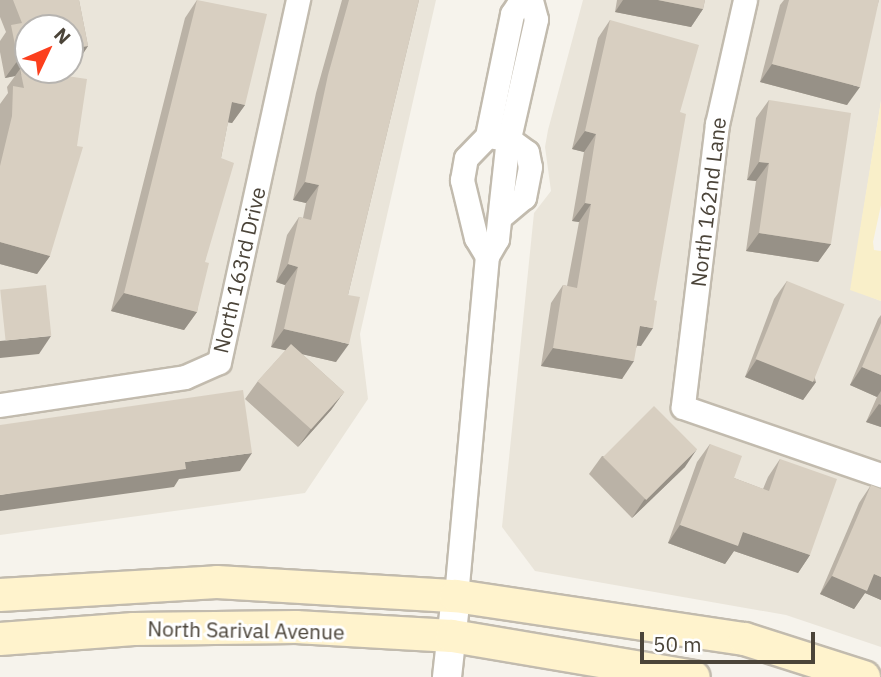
<!DOCTYPE html>
<html>
<head>
<meta charset="utf-8">
<style>
  body { margin:0 }
  #map { position:relative; width:881px; height:677px; overflow:hidden; background:#f6f3ec; font-family:"IBM Plex Sans",sans-serif }
  div>[style] { position:absolute }
  .residential>* { inset:0; background:#eae5da }
  .sand>* { inset:0; background:#f9efc9 }
  .roads { filter:drop-shadow(2px 0 #c2bbae) drop-shadow(-2px 0 #c2bbae) drop-shadow(0 2px #c2bbae) drop-shadow(0 -2px #c2bbae) }
  .minor>* { height:23px; margin:-11.5px; padding:0 11.5px; transform-origin:11.5px; border-radius:11.5px; background:#fff }
  .tertiary>* { height:28px; margin:-14px; padding:0 14px; transform-origin:14px; border-radius:14px; background:#fff }
  .secondary>* { height:32px; margin:-16px; padding:0 16px; transform-origin:16px; border-radius:16px; background:#fff3cd }
  .wall>* { inset:0; background:#bab2a6 }
  .shaded-wall>* { inset:0; background:#979187 }
  .building>* { inset:0; background:#d8cfc1; transform-origin:0 0 }
  span { translate:-50% -50%; white-space:nowrap; text-align:center; line-height:1.15; -webkit-text-stroke:6px #fff; paint-order:stroke }
  .street-label { font-size:21px; color:#4b4439 }
  .north { position:absolute; left:14px; top:14px; width:70px; height:70px; box-sizing:border-box; background:#fff; border:2px solid #b7b4b0; border-radius:50%; rotate:46deg; font-size:19px; font-weight:700; line-height:28px; text-align:center; color:#4b4439 }
  .north::after { content:''; display:block; margin:auto; width:24px; height:32px; background:#fc3f1d; clip-path:polygon(50% 0,100% 100%,50% 72%,0 100%) }
  .scale { position:absolute; left:640px; top:632px; width:175px; height:32px; box-sizing:border-box; border:4px solid #4b4439; border-top:0; padding-left:9px; font-size:21px; line-height:24px; white-space:nowrap; color:#4b4439; -webkit-text-stroke:5px #fff; paint-order:stroke }
</style>
</head>
<body>
<div id="map">
  <div class="residential">
    <i style="clip-path:polygon(evenodd,0 0,436px 0,360px 334px,368px 399px,305px 493px,0 535px,0 0,28px 28px,70px 28px,70px 70px,28px 70px,28px 28px)"></i>
    <i style="clip-path:polygon(583px 0,881px 0,881px 101px,851px 289px,881px 301px,881px 647px,786px 615px,535px 571px,502px 527px,534px 213px,551px 191px,545px 147px,548px 130px)"></i>
  </div>
  <div class="sand">
    <i style="clip-path:polygon(881px 101px,881px 205px,873px 242px,874px 250px,881px 251px,881px 301px,850px 290px)"></i>
  </div>
  <div class="roads">
    <div class="minor">
      <i style="left:745px;top:0;width:127px;rotate:102.7deg"></i>
      <i style="left:717px;top:124px;width:285px;rotate:96.9deg"></i>
      <i style="left:683px;top:407px;width:209px;rotate:19deg"></i>
      <i style="left:495px;top:137px;width:14px;rotate:8deg"></i>
      <i style="left:509px;top:139px;width:22px;rotate:36deg"></i>
      <i style="left:527px;top:152px;width:15px;rotate:79deg"></i>
      <i style="left:530px;top:167px;width:31px;rotate:101deg"></i>
      <i style="left:524px;top:197px;width:30px;rotate:140deg"></i>
      <i style="left:487px;top:256px;width:21px;rotate:-121deg"></i>
      <i style="left:476px;top:238px;width:60px;rotate:-103.6deg"></i>
      <i style="left:462px;top:180px;width:22px;rotate:-80deg"></i>
      <i style="left:466px;top:158px;width:30px;rotate:-46deg"></i>
      <i style="left:487px;top:136px;width:125px;rotate:-78.4deg"></i>
      <i style="left:512px;top:14px;width:17px;rotate:-57deg"></i>
      <i style="left:0;top:405px;width:187px;rotate:-8.6deg"></i>
      <i style="left:185px;top:377px;width:37px;rotate:-24deg"></i>
      <i style="left:219px;top:362px;width:371px;rotate:-77.7deg"></i>
      <i style="left:456px;top:596px;width:341px;rotate:-84.8deg"></i>
      <i style="left:487px;top:256px;width:20px;rotate:-60deg"></i>
      <i style="left:497px;top:239px;width:93px;rotate:-83.8deg"></i>
      <i style="left:507px;top:147px;width:131px;rotate:-77.2deg"></i>
      <i style="left:536px;top:19px;width:20px;rotate:-105deg"></i>
    </div>
    <div class="tertiary">
      <i style="left:447px;top:677px;width:81px;rotate:-83.7deg"></i>
    </div>
    <div class="secondary">
      <i style="left:0;top:595px;width:217px;rotate:-3.4deg"></i>
      <i style="left:217px;top:582px;width:239px;rotate:3.4deg"></i>
      <i style="left:456px;top:596px;width:292px;rotate:8.5deg"></i>
      <i style="left:745px;top:639px;width:125px;rotate:17.7deg"></i>
      <i style="left:0;top:639px;width:134px;rotate:-4.3deg"></i>
      <i style="left:134px;top:629px;width:162px;rotate:-0.7deg"></i>
      <i style="left:296px;top:627px;width:156px;rotate:3.3deg"></i>
      <i style="left:452px;top:636px;width:245px;rotate:9.6deg"></i>
    </div>
  </div>
  <div class="wall">
    <i style="clip-path:polygon(0 0,79px 0,88px 46px,76px 64px,37px 72px,50px 256px,37px 274px,0 264px,0 104px,8px 93px,7px 87px,15px 76px,5px 78px,0 52px,0 41px,6px 32px,0 17px)"></i>
    <i style="clip-path:polygon(197px 0,245px 105px,232px 123px,228px 122px,221px 158px,197px 312px,184px 330px,111px 311px,185px 18px)"></i>
    <i style="clip-path:polygon(342px 0,419px 0,348px 295px,336px 362px,302px 354px,344px 392px,331px 410px,298px 447px,245px 399px,258px 381px,286px 350px,271px 347px,285px 285px,276px 282px,287px 235px,299px 217px,303px 218px,306px 203px,293px 200px,316px 93px)"></i>
    <i style="clip-path:polygon(617px 0,705px 0,703px 9px,691px 27px,615px 12px)"></i>
    <i style="clip-path:polygon(784px 0,879px 0,847px 105px,760px 82px,780px 5px)"></i>
    <i style="clip-path:polygon(610px 20px,680px 112px,641px 346px,637px 346px,622px 379px,541px 366px,551px 303px,563px 285px,567px 286px,579px 222px,572px 221px,584px 152px,572px 149px,598px 38px)"></i>
    <i style="clip-path:polygon(769px 100px,831px 244px,818px 262px,746px 251px,756px 181px,747px 180px,756px 118px)"></i>
    <i style="clip-path:polygon(787px 281px,816px 382px,803px 400px,745px 377px,774px 299px)"></i>
    <i style="clip-path:polygon(881px 315px,881px 427px,866px 422px,877px 397px,850px 385px,878px 319px)"></i>
    <i style="clip-path:polygon(710px 444px,734px 478px,763px 489px,768px 477px,780px 459px,810px 555px,798px 573px,734px 551px,725px 564px,668px 543px,697px 462px)"></i>
    <i style="clip-path:polygon(602px 456px,685px 467px,632px 518px,589px 474px)"></i>
    <i style="clip-path:polygon(871px 485px,881px 489px,881px 600px,865px 593px,854px 609px,820px 594px,859px 503px)"></i>
  </div>
  <div class="shaded-wall">
    <i style="clip-path:polygon(623px 0,658px 0,703px 9px,691px 27px,615px 12px)"></i>
    <i style="clip-path:polygon(88px 46px,76px 64px,70px 65px,70px 49px)"></i>
    <i style="clip-path:polygon(28px 58px,28px 70px,44px 70px,21px 75px,20px 69px,15px 76px,5px 78px,18px 60px)"></i>
    <i style="clip-path:polygon(772px 64px,860px 87px,847px 105px,760px 82px)"></i>
    <i style="clip-path:polygon(232px 102px,245px 105px,232px 123px,220px 121px)"></i>
    <i style="clip-path:polygon(585px 131px,596px 134px,584px 152px,572px 149px)"></i>
    <i style="clip-path:polygon(759px 162px,769px 163px,756px 181px,747px 180px)"></i>
    <i style="clip-path:polygon(305px 182px,319px 185px,306px 203px,293px 200px)"></i>
    <i style="clip-path:polygon(585px 203px,591px 204px,579px 222px,572px 221px)"></i>
    <i style="clip-path:polygon(759px 233px,831px 244px,818px 262px,746px 251px)"></i>
    <i style="clip-path:polygon(0 242px,50px 256px,37px 274px,0 264px)"></i>
    <i style="clip-path:polygon(288px 264px,298px 267px,285px 285px,276px 282px)"></i>
    <i style="clip-path:polygon(124px 293px,197px 312px,184px 330px,111px 311px)"></i>
    <i style="clip-path:polygon(640px 326px,653px 328px,641px 346px,627px 344px)"></i>
    <i style="clip-path:polygon(284px 329px,349px 344px,336px 362px,271px 347px)"></i>
    <i style="clip-path:polygon(51px 336px,39px 354px,0 358px,0 341px)"></i>
    <i style="clip-path:polygon(553px 348px,634px 361px,622px 379px,541px 366px)"></i>
    <i style="clip-path:polygon(757px 359px,816px 382px,803px 400px,745px 377px)"></i>
    <i style="clip-path:polygon(862px 367px,881px 375px,881px 391px,877px 397px,850px 385px)"></i>
    <i style="clip-path:polygon(344px 392px,331px 410px,298px 447px,311px 429px)"></i>
    <i style="clip-path:polygon(879px 404px,881px 405px,881px 427px,866px 422px)"></i>
    <i style="clip-path:polygon(697px 449px,685px 467px,632px 518px,644px 500px)"></i>
    <i style="clip-path:polygon(252px 453px,240px 471px,179px 479px,174px 487px,0 511px,0 495px,185px 462px)"></i>
    <i style="clip-path:polygon(680px 525px,743px 532px,810px 555px,798px 573px,734px 551px,725px 564px,668px 543px)"></i>
    <i style="clip-path:polygon(874px 574px,881px 577px,881px 600px,865px 593px,854px 609px,820px 594px,832px 576px)"></i>
  </div>
  <div class="building">
    <i style="clip-path:polygon(13px 0,79px 0,88px 46px,70px 49px,70px 28px,28px 28px,28px 58px,18px 60px,11px 25px,22px 23px)"></i>
    <i style="clip-path:polygon(197px 0,267px 14px,245px 105px,232px 102px,221px 158px,234px 163px,205px 262px,209px 263px,197px 312px,124px 293px)"></i>
    <i style="clip-path:polygon(349px 0,419px 0,348px 295px,360px 297px,349px 344px,284px 329px,298px 267px,288px 264px,299px 217px,311px 220px,319px 185px,305px 182px,328px 75px)"></i>
    <i style="clip-path:polygon(658px 0,705px 0,703px 9px)"></i>
    <i style="clip-path:polygon(789px 0,879px 0,860px 87px,772px 64px)"></i>
    <i style="clip-path:polygon(610px 20px,699px 45px,680px 112px,686px 114px,654px 300px,657px 301px,653px 328px,640px 326px,634px 361px,553px 348px,563px 285px,577px 288px,591px 204px,585px 203px,596px 134px,585px 131px)"></i>
    <i style="clip-path:polygon(20px 69px,87px 79px,77px 146px,83px 147px,50px 256px,0 242px,0 166px,12px 116px,13px 86px,24px 88px)"></i>
    <i style="clip-path:polygon(769px 100px,851px 113px,831px 244px,759px 233px,769px 163px,759px 162px)"></i>
    <i style="left:787px;top:281px;width:62px;height:84px;rotate:22deg"></i>
    <i style="left:46px;top:285px;width:51px;height:46px;rotate:84deg"></i>
    <i style="clip-path:polygon(881px 323px,881px 375px,862px 367px)"></i>
    <i style="left:291px;top:344px;width:72px;height:50px;rotate:42deg"></i>
    <i style="clip-path:polygon(243px 390px,252px 453px,185px 462px,186px 469px,0 495px,0 425px)"></i>
    <i style="left:654px;top:406px;width:61px;height:72px;rotate:45deg"></i>
    <i style="clip-path:polygon(710px 444px,742px 456px,734px 478px,769px 491px,780px 459px,837px 479px,810px 555px,743px 532px,738px 546px,680px 525px)"></i>
    <i style="clip-path:polygon(871px 485px,881px 489px,881px 577px,874px 574px,867px 591px,832px 576px)"></i>
  </div>
  <div class="street-label">
    <span style="left:708px;top:202px;rotate:-83deg">North 162nd Lane</span>
    <span style="left:239px;top:270px;rotate:-77deg">North 163rd Drive</span>
    <span style="left:246px;top:630px;rotate:1deg">North Sarival Avenue</span>
  </div>
  <div class="north">N</div>
  <div class="scale">50 m</div>
</div>
</body>
</html>
